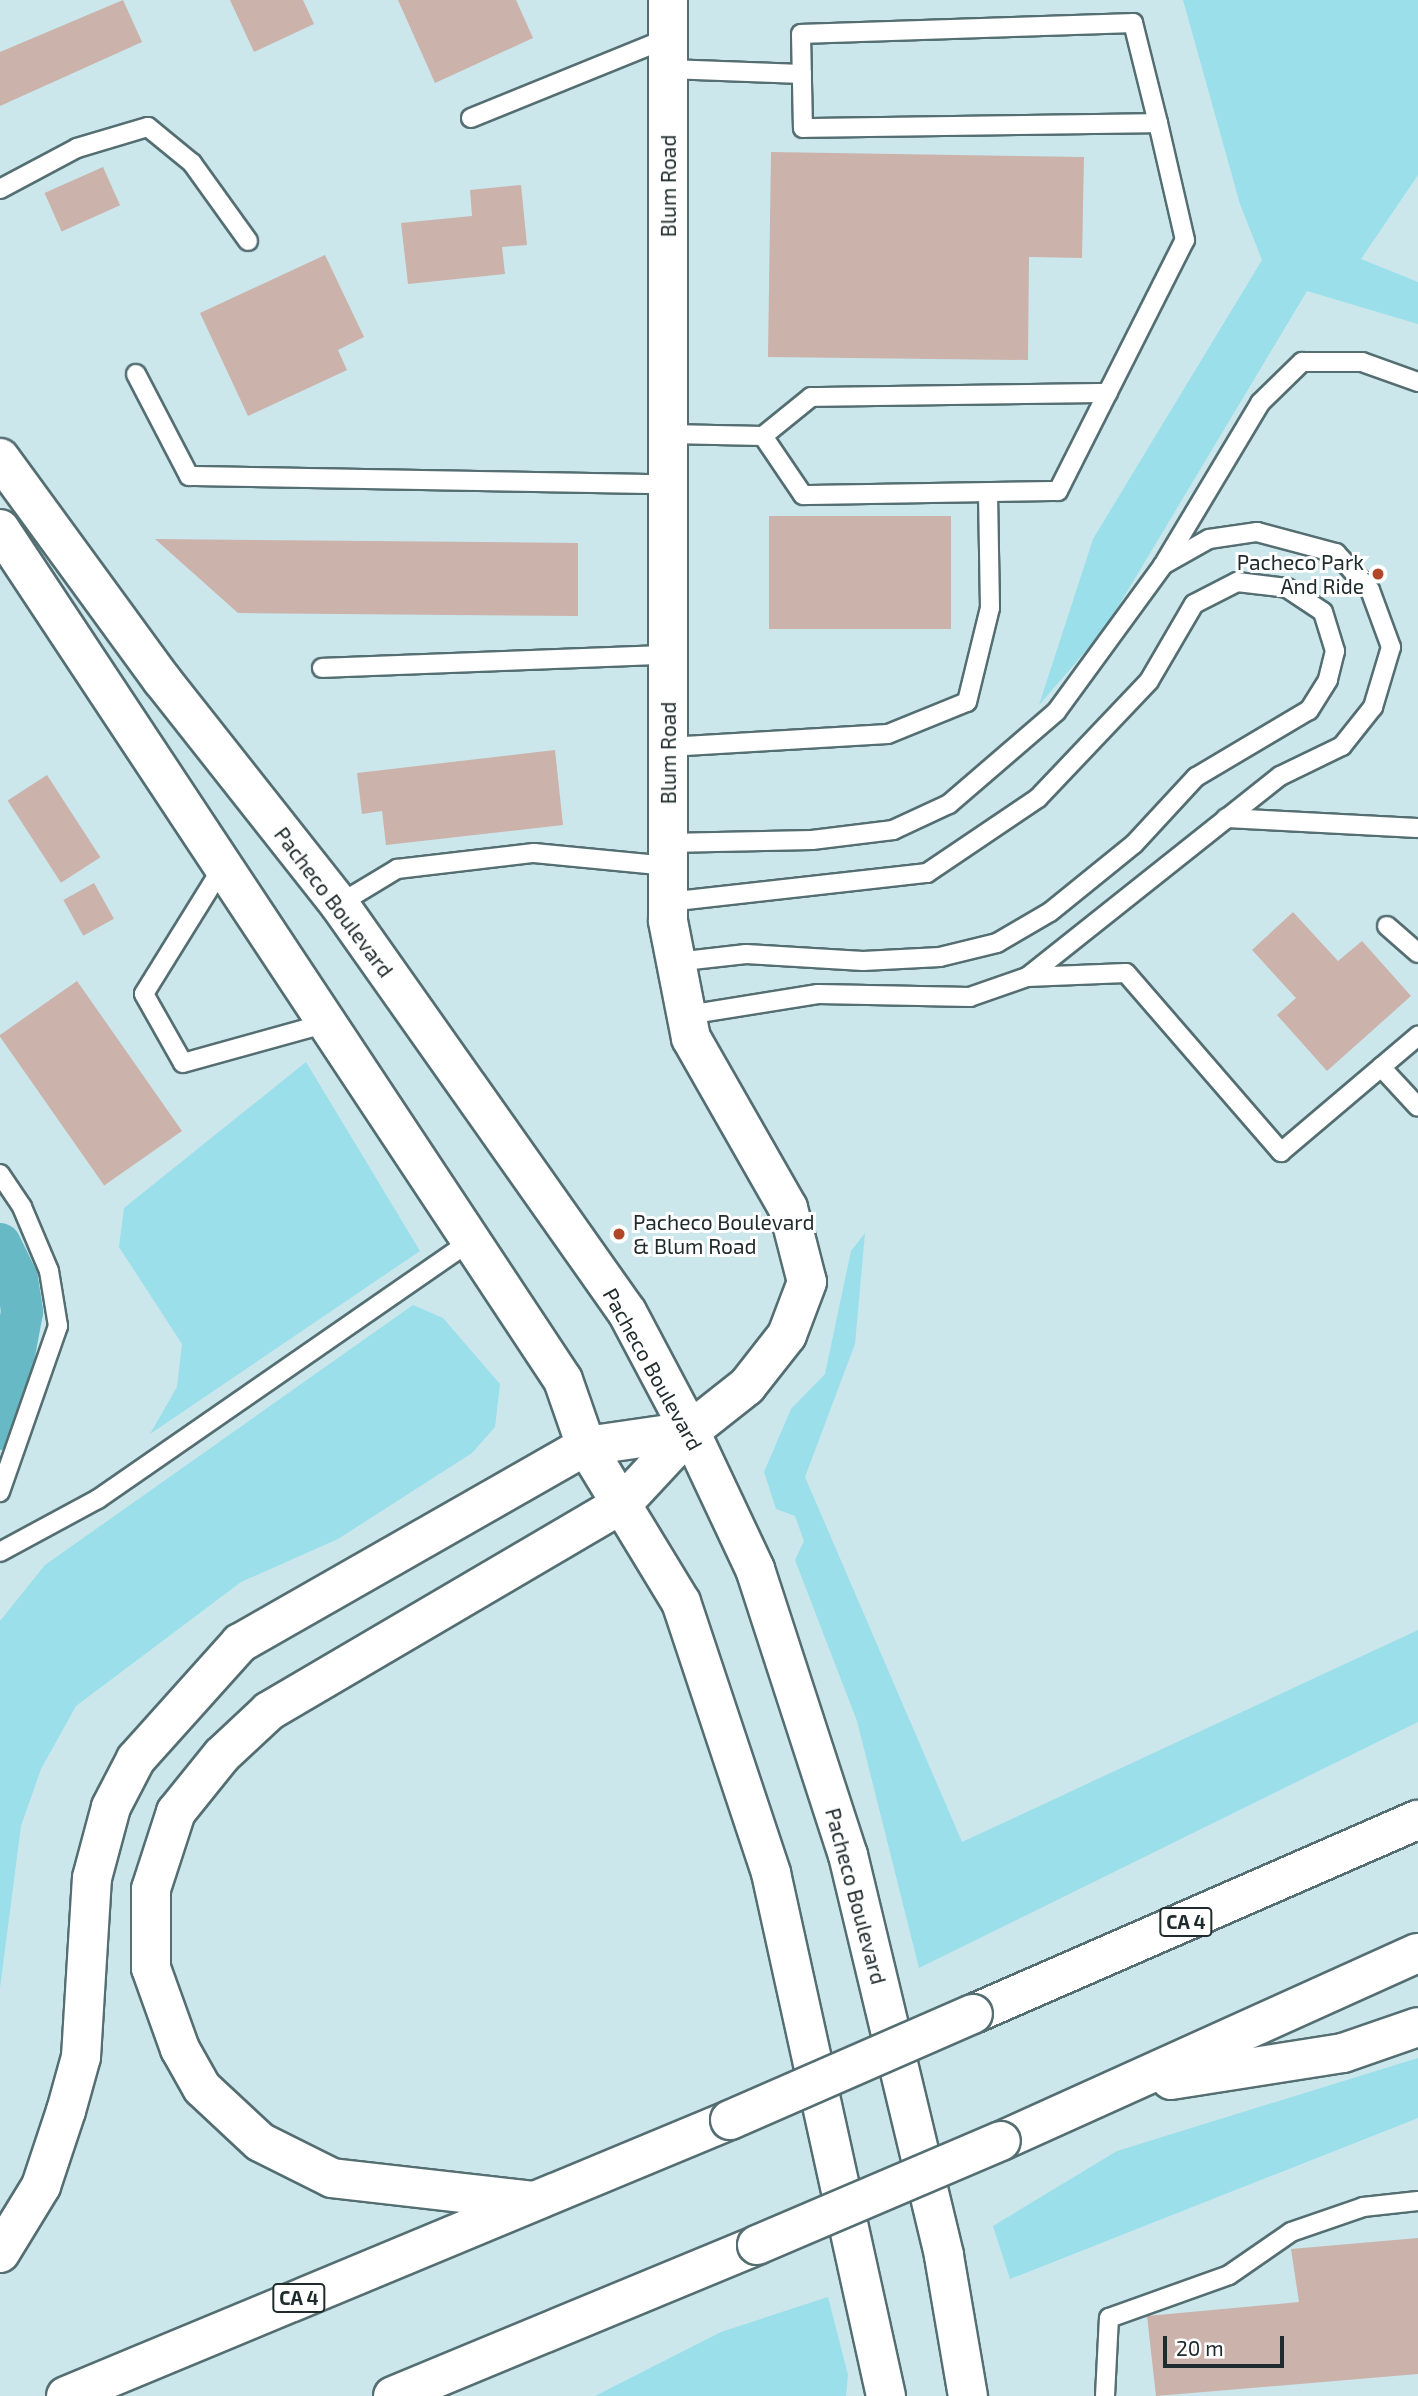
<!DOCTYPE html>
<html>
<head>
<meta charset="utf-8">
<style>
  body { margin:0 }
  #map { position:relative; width:1418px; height:2396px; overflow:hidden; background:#cbe7ec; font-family:"Exo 2",sans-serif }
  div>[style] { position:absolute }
  .green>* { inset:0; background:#9adfea }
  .canal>* { height:42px; margin:-21px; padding:0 21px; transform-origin:21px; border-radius:21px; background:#68b9c6 }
  .building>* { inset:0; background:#cbb2aa; transform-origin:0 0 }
  .roads { filter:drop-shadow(2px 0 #546e72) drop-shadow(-2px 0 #546e72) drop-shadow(0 2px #546e72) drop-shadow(0 -2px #546e72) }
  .service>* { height:18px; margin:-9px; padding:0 9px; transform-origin:9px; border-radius:9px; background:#fff }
  .tertiary>* { height:38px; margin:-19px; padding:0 19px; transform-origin:19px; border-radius:19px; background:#fff }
  .secondary>* { height:38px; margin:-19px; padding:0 19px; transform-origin:19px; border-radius:19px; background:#fff }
  .motorway>* { height:38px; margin:-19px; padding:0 19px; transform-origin:19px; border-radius:19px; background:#fff }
  .bridges { filter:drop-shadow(2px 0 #546e72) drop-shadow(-2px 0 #546e72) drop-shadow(0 2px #546e72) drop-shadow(0 -2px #546e72) }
  .motorway-bridge>* { height:38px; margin:-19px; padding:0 19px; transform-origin:19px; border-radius:19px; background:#fff }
  .dots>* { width:19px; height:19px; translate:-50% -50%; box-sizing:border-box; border:4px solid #fff; border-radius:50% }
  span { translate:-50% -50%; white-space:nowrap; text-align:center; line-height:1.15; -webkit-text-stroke:6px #fff; paint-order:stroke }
  .shield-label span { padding:2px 5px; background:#fff; border:2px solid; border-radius:5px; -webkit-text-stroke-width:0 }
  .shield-label { font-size:19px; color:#202b2d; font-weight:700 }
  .street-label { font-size:21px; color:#202b2d }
  .poi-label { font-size:21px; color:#202b2d }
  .right { translate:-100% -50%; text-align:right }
  .left { translate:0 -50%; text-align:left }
  .scale { position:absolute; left:1163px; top:2336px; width:121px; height:32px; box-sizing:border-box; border:4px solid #202b2d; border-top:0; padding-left:9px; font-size:21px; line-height:24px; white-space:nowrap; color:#202b2d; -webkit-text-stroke:5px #fff; paint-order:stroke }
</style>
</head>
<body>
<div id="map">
  <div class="green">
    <i style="clip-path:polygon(1183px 0,1418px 0,1418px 175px,1361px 259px,1418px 282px,1418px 324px,1307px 291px,1104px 630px,1039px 705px,1093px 539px,1262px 260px,1240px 204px)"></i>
    <i style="clip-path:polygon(306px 1062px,420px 1251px,150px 1434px,177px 1387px,182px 1344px,119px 1247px,124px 1208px)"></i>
    <i style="clip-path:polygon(865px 1233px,855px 1344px,805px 1477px,962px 1842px,1418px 1630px,1418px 1722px,919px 1968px,857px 1721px,795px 1560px,804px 1541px,795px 1516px,776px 1509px,764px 1472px,791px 1409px,825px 1374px,851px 1251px)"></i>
    <i style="clip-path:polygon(413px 1305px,443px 1318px,500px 1384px,495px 1427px,472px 1453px,338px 1539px,241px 1582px,76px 1706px,41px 1769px,21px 1826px,0 1988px,0 1621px,45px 1565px)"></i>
    <i style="clip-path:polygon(1418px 2058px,1418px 2118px,1010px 2279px,993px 2226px,1117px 2151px)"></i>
    <i style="clip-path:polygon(828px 2297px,848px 2375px,846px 2396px,595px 2396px,721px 2332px)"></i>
  </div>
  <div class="canal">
    <i style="left:0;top:1244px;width:39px;rotate:64deg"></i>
    <i style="left:17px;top:1279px;width:33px;rotate:81deg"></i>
    <i style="left:22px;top:1312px;width:119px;rotate:100.6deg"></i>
  </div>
  <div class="building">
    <i style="clip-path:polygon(123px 0,142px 42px,0 106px,0 52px)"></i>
    <i style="clip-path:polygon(230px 0,303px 0,314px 24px,254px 52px)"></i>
    <i style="clip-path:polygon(398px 0,516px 0,533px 38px,435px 83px)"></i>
    <i style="clip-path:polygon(771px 152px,1084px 157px,1082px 258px,1029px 257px,1028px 360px,768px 357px)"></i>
    <i style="left:103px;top:167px;width:42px;height:64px;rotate:66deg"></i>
    <i style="clip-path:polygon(521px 185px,527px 245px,502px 247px,505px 274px,408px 284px,401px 223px,472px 216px,470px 190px)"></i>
    <i style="clip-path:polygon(325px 255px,364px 337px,338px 350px,347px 370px,248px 416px,200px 313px)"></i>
    <i style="left:769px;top:516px;width:182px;height:113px"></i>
    <i style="clip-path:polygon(155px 539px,578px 543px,578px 616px,238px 613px)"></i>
    <i style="clip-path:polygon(555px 750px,563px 825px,386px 845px,382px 811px,362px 814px,357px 773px)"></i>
    <i style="left:47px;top:775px;width:98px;height:47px;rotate:57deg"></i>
    <i style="left:94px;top:883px;width:41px;height:35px;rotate:61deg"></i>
    <i style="clip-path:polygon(1293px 912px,1338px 961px,1362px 941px,1411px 996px,1327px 1071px,1277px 1015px,1296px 998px,1252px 950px)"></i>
    <i style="left:77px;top:981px;width:183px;height:95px;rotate:55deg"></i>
    <i style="clip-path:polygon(1418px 2238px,1418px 2374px,1156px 2396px,1147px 2316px,1299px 2302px,1291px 2249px)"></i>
  </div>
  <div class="roads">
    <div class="service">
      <i style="left:668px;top:69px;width:134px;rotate:2.1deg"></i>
      <i style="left:471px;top:118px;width:213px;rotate:-22.1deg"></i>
      <i style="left:0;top:189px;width:87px;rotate:-28deg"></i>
      <i style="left:77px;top:148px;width:74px;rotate:-16.5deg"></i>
      <i style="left:148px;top:127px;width:57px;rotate:39.3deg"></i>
      <i style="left:192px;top:163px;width:96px;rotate:54.3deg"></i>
      <i style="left:136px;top:374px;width:115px;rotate:62.5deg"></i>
      <i style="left:189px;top:476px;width:479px;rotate:1deg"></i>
      <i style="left:668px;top:434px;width:95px;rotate:1.2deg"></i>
      <i style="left:763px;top:436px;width:71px;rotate:55.9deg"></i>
      <i style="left:803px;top:495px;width:255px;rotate:-0.9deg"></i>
      <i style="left:1058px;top:491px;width:281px;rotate:-63.2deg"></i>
      <i style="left:1185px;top:240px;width:120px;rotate:-103deg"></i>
      <i style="left:1158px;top:123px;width:103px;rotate:-104deg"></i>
      <i style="left:1133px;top:23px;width:332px;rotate:178.1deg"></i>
      <i style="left:801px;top:34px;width:94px;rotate:88.8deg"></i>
      <i style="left:803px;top:128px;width:355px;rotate:-0.8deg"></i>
      <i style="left:763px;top:436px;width:62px;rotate:-39.1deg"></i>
      <i style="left:811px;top:397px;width:297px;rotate:-0.8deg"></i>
      <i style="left:1165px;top:562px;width:185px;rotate:-59.1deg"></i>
      <i style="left:1260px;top:403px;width:59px;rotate:-44.3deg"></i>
      <i style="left:1302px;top:362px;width:60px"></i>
      <i style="left:1362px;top:362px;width:59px;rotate:19.7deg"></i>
      <i style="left:322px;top:668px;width:346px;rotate:-2.2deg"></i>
      <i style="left:668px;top:747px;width:220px;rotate:-3.4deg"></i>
      <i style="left:888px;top:734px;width:85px;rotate:-22.1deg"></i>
      <i style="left:967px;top:702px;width:97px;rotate:-76.3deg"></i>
      <i style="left:990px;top:608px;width:115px;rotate:-91deg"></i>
      <i style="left:1226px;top:818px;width:192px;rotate:3deg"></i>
      <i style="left:668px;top:843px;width:144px;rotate:-1.2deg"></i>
      <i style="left:812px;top:840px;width:82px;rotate:-7deg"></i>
      <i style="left:893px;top:830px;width:62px;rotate:-24.9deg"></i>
      <i style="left:949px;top:804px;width:141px;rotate:-40.7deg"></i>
      <i style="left:1056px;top:712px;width:182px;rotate:-53.9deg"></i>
      <i style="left:1163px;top:565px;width:53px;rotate:-29.5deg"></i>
      <i style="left:1209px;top:539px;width:49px;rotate:-8.3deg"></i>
      <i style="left:1257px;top:532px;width:82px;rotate:14.9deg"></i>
      <i style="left:1336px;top:553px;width:50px;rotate:47.4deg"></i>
      <i style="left:1370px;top:590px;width:61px;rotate:69.8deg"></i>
      <i style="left:1391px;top:647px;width:63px;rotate:106.7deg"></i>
      <i style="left:1373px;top:707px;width:50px;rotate:128.5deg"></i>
      <i style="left:1342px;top:746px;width:69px;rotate:154.2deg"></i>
      <i style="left:1280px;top:776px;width:323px;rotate:141.5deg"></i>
      <i style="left:1027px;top:977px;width:60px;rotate:160.7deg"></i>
      <i style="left:970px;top:997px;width:152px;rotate:-178.9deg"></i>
      <i style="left:818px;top:994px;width:133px;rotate:170.9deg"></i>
      <i style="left:222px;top:868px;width:148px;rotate:121.8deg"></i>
      <i style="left:144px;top:994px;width:79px;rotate:60.5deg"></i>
      <i style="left:183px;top:1063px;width:149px;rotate:-15.5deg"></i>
      <i style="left:668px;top:902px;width:261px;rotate:-6.4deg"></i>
      <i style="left:927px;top:873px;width:134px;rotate:-34deg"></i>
      <i style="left:1038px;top:798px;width:161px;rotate:-46.5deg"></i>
      <i style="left:1149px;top:681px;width:89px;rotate:-59.7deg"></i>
      <i style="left:1194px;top:604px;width:48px;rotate:-27.1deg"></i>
      <i style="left:1237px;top:582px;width:50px;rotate:6.8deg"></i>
      <i style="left:1287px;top:588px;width:43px;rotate:33.7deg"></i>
      <i style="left:1323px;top:612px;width:41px;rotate:72.9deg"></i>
      <i style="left:1335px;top:651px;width:30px;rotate:104deg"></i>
      <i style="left:1328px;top:680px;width:36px;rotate:122deg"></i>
      <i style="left:1309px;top:710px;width:131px;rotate:149.3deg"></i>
      <i style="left:1196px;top:777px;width:91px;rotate:132.8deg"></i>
      <i style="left:1134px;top:844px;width:108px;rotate:141deg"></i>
      <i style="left:1050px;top:912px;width:61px;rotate:149.7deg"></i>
      <i style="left:997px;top:943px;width:59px;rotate:166.2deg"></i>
      <i style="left:940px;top:957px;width:77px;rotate:177deg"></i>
      <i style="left:863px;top:961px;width:117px;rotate:-176.6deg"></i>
      <i style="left:746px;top:954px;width:70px;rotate:173.5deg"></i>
      <i style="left:339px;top:904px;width:68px;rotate:-31.1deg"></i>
      <i style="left:397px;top:869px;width:138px;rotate:-6.7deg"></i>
      <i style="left:534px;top:853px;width:135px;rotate:5.5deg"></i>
      <i style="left:1387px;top:926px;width:41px;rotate:41.1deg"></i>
      <i style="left:1027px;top:977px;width:99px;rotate:-2.3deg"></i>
      <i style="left:1126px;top:973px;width:237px;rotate:49.1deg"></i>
      <i style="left:1281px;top:1152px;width:180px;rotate:-40.3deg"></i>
      <i style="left:1381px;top:1067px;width:54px;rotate:47.2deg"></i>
      <i style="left:0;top:1174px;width:40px;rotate:56deg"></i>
      <i style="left:22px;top:1207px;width:69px;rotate:67.1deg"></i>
      <i style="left:49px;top:1271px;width:56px;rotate:80.7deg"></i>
      <i style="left:58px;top:1326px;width:176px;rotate:109.3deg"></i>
      <i style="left:0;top:1552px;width:111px;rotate:-28.4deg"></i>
      <i style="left:98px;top:1499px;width:454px;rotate:-34.7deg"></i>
      <i style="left:1105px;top:2396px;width:78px;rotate:-87.1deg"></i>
      <i style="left:1109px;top:2318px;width:127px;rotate:-19.7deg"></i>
      <i style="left:1229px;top:2275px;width:75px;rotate:-34.7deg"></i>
      <i style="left:1291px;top:2232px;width:76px;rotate:-19.1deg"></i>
      <i style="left:1363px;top:2207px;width:55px;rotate:-6.2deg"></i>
    </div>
    <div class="tertiary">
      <i style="left:668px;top:0;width:921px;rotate:90deg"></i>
      <i style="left:668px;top:921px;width:119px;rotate:78.9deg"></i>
      <i style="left:691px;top:1038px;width:196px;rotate:60.3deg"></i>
      <i style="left:788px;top:1208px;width:76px;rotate:75.6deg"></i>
      <i style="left:807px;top:1282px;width:57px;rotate:110.7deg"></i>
      <i style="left:787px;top:1335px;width:65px;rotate:128.1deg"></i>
      <i style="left:747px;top:1386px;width:73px;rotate:141.7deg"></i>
    </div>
    <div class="secondary">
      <i style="left:0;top:458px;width:275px;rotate:53.9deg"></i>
      <i style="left:162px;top:680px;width:285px;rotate:51.7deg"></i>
      <i style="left:339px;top:904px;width:499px;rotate:54.8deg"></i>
      <i style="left:627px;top:1312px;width:135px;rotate:62.1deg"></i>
      <i style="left:690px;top:1431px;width:153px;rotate:64.8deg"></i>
      <i style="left:755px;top:1569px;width:301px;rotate:72deg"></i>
      <i style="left:848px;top:1855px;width:412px;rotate:76.5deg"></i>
      <i style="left:944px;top:2256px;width:142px;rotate:80.3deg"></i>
      <i style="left:0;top:529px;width:1020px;rotate:56.51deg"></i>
      <i style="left:563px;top:1380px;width:70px;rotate:70.8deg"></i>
      <i style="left:586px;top:1446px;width:183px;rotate:58.7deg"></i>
      <i style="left:681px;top:1602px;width:286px;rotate:71.6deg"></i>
      <i style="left:771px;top:1873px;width:535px;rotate:77.6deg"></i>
    </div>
    <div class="motorway">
      <i style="left:973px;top:2014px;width:485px;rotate:-23.6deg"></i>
      <i style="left:1171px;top:2080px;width:174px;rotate:-8.9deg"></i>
      <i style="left:1343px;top:2053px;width:79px;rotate:-19.1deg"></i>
      <i style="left:1001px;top:2141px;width:457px;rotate:-24.3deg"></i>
      <i style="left:533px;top:2201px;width:202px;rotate:-173.5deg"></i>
      <i style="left:332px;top:2178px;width:80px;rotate:-153.4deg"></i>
      <i style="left:260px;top:2142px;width:79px;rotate:-137deg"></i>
      <i style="left:202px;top:2088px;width:45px;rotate:-119.4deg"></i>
      <i style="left:180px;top:2049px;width:86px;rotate:-109.7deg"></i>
      <i style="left:151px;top:1968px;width:79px;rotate:-90deg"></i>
      <i style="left:151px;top:1889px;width:81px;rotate:-72deg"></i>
      <i style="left:176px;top:1812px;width:73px;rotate:-51.1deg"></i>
      <i style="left:222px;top:1755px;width:64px;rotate:-43.1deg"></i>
      <i style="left:269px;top:1711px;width:411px;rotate:-30.4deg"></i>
      <i style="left:623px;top:1503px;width:98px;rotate:-47.1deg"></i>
      <i style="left:0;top:2253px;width:79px;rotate:-58.5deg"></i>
      <i style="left:41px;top:2186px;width:79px;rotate:-71.6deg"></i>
      <i style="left:66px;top:2111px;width:56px;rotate:-74.5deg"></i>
      <i style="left:81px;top:2057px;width:179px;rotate:-86.5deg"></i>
      <i style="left:92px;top:1878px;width:73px;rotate:-75deg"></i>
      <i style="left:111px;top:1807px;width:54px;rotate:-62.5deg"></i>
      <i style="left:136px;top:1759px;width:156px;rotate:-48.1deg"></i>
      <i style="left:240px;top:1643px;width:398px;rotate:-29.7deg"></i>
      <i style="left:586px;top:1446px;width:105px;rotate:-8.2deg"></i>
      <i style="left:66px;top:2396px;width:719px;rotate:-22.57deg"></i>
      <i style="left:393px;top:2396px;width:394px;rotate:-22.5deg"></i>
    </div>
  </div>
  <div class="bridges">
    <div class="motorway-bridge">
      <i style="left:730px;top:2120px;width:265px;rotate:-23.6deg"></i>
      <i style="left:757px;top:2245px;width:265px;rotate:-23.1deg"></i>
    </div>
  </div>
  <div class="dots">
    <i style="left:1378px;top:574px;background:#b04728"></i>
    <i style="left:619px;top:1234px;background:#b04728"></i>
  </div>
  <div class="shield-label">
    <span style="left:1186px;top:1922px">CA 4</span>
    <span style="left:299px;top:2298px">CA 4</span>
  </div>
  <div class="street-label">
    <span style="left:668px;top:186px;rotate:-90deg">Blum Road</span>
    <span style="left:668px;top:753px;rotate:-90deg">Blum Road</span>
    <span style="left:334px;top:902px;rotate:53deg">Pacheco Boulevard</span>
    <span style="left:653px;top:1369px;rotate:61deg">Pacheco Boulevard</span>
    <span style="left:856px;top:1896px;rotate:75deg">Pacheco Boulevard</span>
  </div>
  <div class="poi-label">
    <span class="right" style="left:1364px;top:574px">Pacheco Park<br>And Ride</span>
    <span class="left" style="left:633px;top:1234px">Pacheco Boulevard<br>&amp; Blum Road</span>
  </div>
  <div class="scale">20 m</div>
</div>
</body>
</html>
